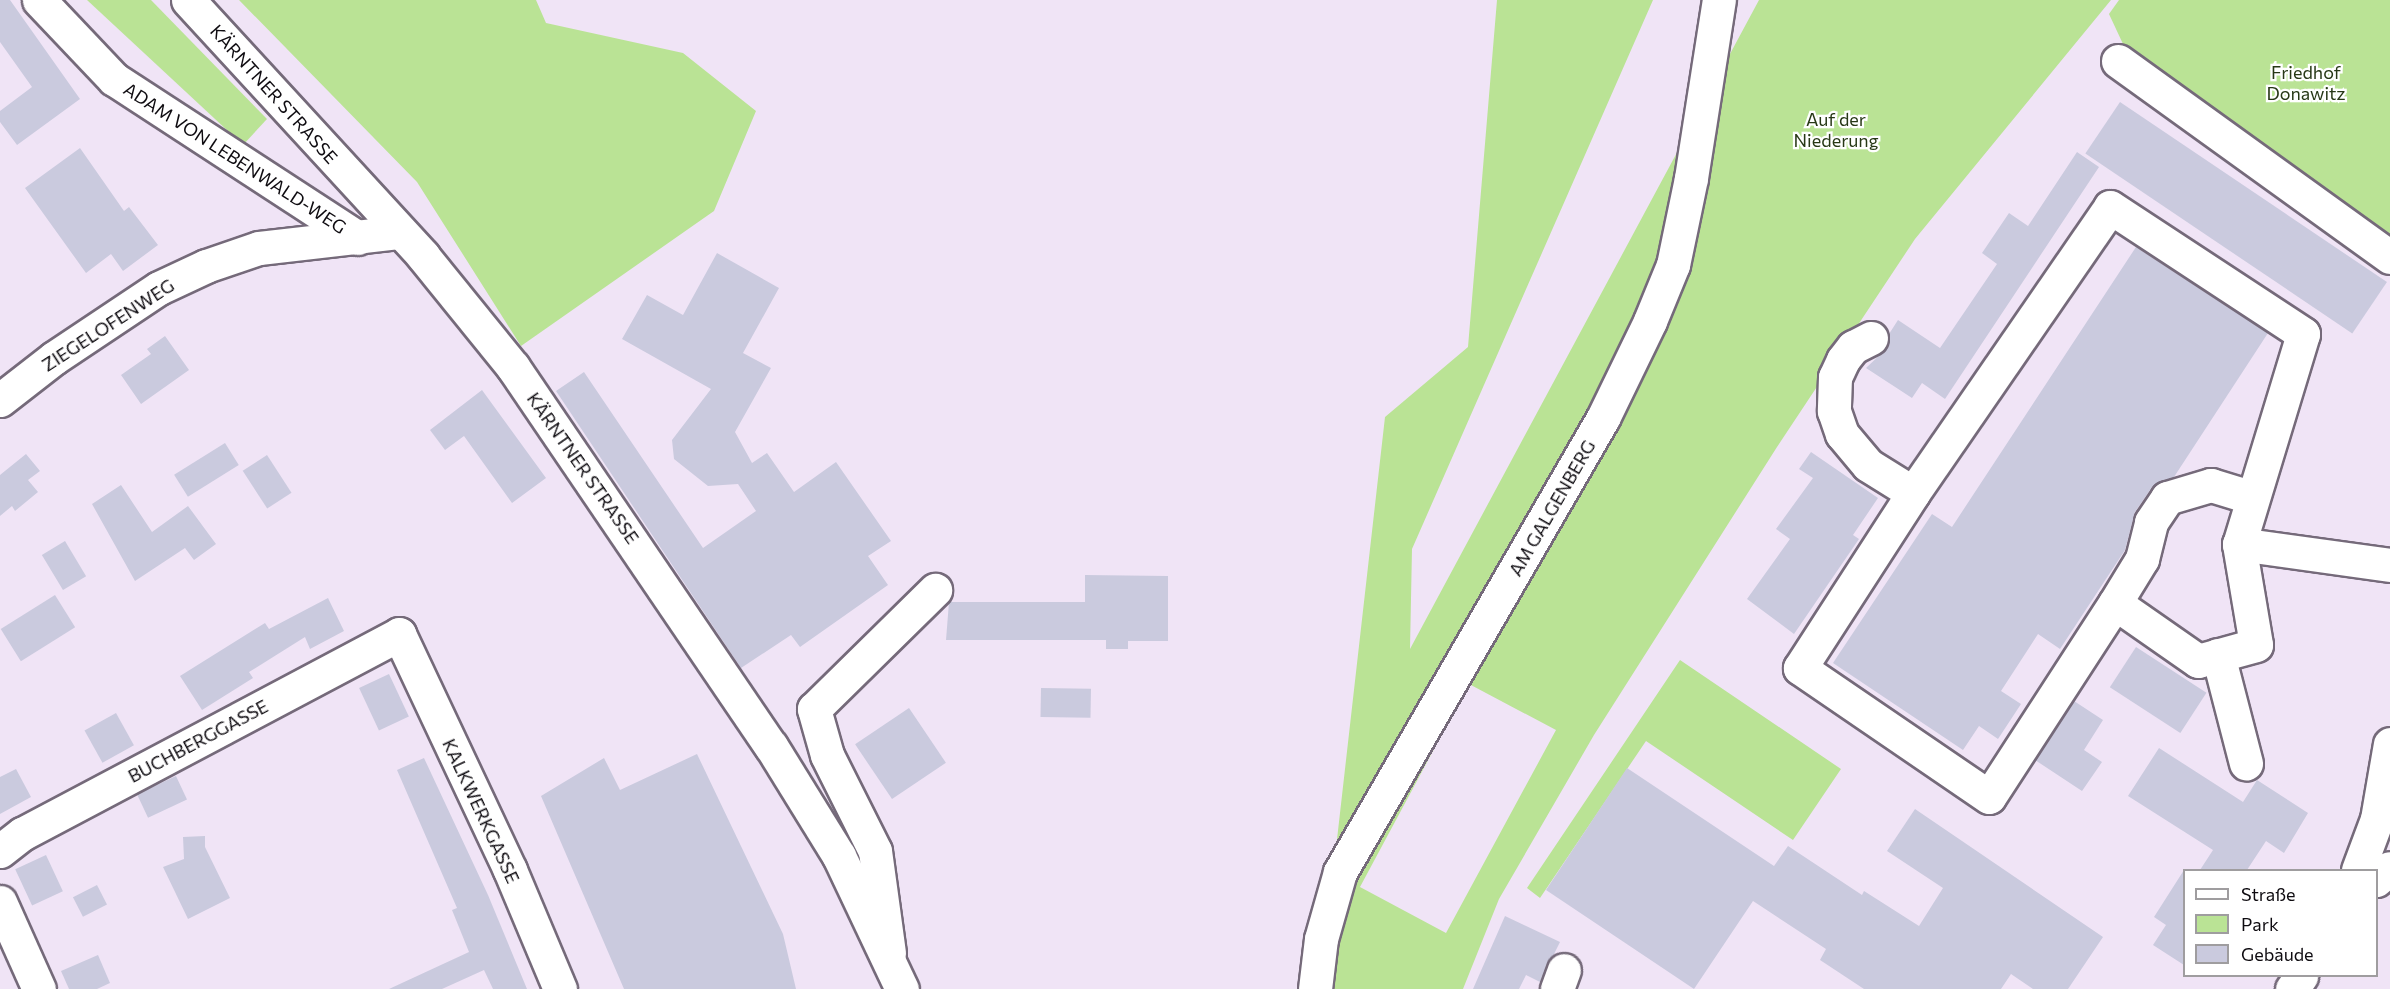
<!DOCTYPE html>
<html>
<head>
<meta charset="utf-8">
<style>
  body { margin:0 }
  #map { position:relative; width:2390px; height:989px; overflow:hidden; background:#f0e4f6; font-family:Commissioner,sans-serif }
  div>[style] { position:absolute }
  .green>* { inset:0; background:#bae395 }
  .building>* { inset:0; background:#cacade; transform-origin:0 0 }
  .roads { filter:drop-shadow(2px 0 #756a7a) drop-shadow(-2px 0 #756a7a) drop-shadow(0 2px #756a7a) drop-shadow(0 -2px #756a7a) }
  .minor>* { height:33px; margin:-16.5px; padding:0 16.5px; transform-origin:16.5px; border-radius:16.5px; background:#fff }
  .major>* { height:33px; margin:-16.5px; padding:0 16.5px; transform-origin:16.5px; border-radius:16.5px; background:#fff }
  span { translate:-50% -50%; white-space:nowrap; text-align:center; line-height:1.15; -webkit-text-stroke:4.5px #fff; paint-order:stroke }
  .park-label { font-size:18px; color:#273816 }
  .street-label { font-size:18px; color:#0e0b10 }
  .legend { position:absolute; left:2183px; top:869px; width:195px; height:108px; box-sizing:border-box; background:#fff; border:2px solid #9f9d9f; margin:0; padding:8px 10px; list-style:none; font-size:18px; color:#0e0b10 }
  .legend li { display:flex; align-items:center; gap:12px; height:30px }
  .legend b { width:30px; border:2px solid #9f9d9f }
</style>
</head>
<body>
<div id="map">
  <div class="green">
    <i style="clip-path:polygon(87px 0,151px 0,267px 119px,243px 145px)"></i>
    <i style="clip-path:polygon(239px 0,536px 0,546px 23px,683px 53px,756px 111px,714px 211px,521px 346px,417px 182px)"></i>
    <i style="clip-path:polygon(evenodd,1497px 0,1653px 0,1412px 549px,1410px 649px,1759px 0,2111px 0,1915px 239px,1777px 447px,1594px 735px,1499px 899px,1463px 989px,1320px 989px,1385px 417px,1468px 347px,1497px 0,1469px 684px,1556px 730px,1446px 933px,1360px 887px,1469px 684px)"></i>
    <i style="clip-path:polygon(2119px 0,2390px 0,2390px 245px,2130px 59px,2109px 14px)"></i>
    <i style="clip-path:polygon(1680px 660px,1841px 769px,1793px 840px,1646px 741px,1540px 898px,1527px 888px)"></i>
  </div>
  <div class="building">
    <i style="clip-path:polygon(0 0,10px 0,80px 99px,17px 145px,0 122px,0 111px,32px 87px,0 42px)"></i>
    <i style="left:2120px;top:102px;width:322px;height:62px;rotate:34deg"></i>
    <i style="clip-path:polygon(80px 148px,124px 211px,129px 207px,158px 245px,123px 271px,111px 254px,86px 273px,25px 188px)"></i>
    <i style="clip-path:polygon(2077px 152px,2099px 167px,1945px 399px,1922px 383px,1912px 398px,1866px 368px,1886px 349px,1889px 334px,1898px 320px,1940px 348px,1997px 264px,1982px 253px,2009px 213px,2028px 226px)"></i>
    <i style="clip-path:polygon(2136px 247px,2268px 333px,2174px 477px,2152px 487px,2135px 512px,2125px 550px,2060px 649px,2038px 634px,2001px 691px,2021px 704px,1998px 739px,1979px 726px,1963px 750px,1833px 663px,1932px 514px,1952px 527px)"></i>
    <i style="clip-path:polygon(717px 253px,779px 288px,743px 353px,771px 368px,735px 432px,752px 463px,767px 453px,794px 492px,836px 462px,891px 541px,868px 556px,888px 585px,800px 647px,791px 635px,741px 668px,556px 391px,584px 372px,703px 548px,756px 511px,738px 484px,708px 486px,674px 459px,672px 440px,711px 389px,622px 339px,647px 295px,683px 315px)"></i>
    <i style="clip-path:polygon(165px 336px,189px 370px,141px 404px,121px 375px,151px 354px,147px 349px)"></i>
    <i style="clip-path:polygon(482px 390px,546px 478px,512px 503px,464px 436px,445px 450px,430px 430px)"></i>
    <i style="left:225px;top:443px;width:26px;height:60px;rotate:58deg"></i>
    <i style="clip-path:polygon(1811px 452px,1878px 498px,1853px 535px,1859px 539px,1794px 634px,1747px 599px,1790px 539px,1776px 529px,1813px 478px,1799px 469px)"></i>
    <i style="clip-path:polygon(26px 454px,40px 471px,28px 480px,38px 492px,15px 511px,12px 506px,0 516px,0 475px)"></i>
    <i style="left:267px;top:455px;width:45px;height:29px;rotate:57deg"></i>
    <i style="clip-path:polygon(121px 485px,152px 532px,188px 506px,216px 544px,194px 560px,185px 548px,135px 581px,92px 504px)"></i>
    <i style="left:65px;top:541px;width:41px;height:27px;rotate:59deg"></i>
    <i style="clip-path:polygon(1085px 575px,1168px 576px,1168px 641px,1128px 641px,1128px 649px,1106px 649px,1106px 640px,946px 640px,949px 602px,1085px 602px)"></i>
    <i style="left:55px;top:595px;width:38px;height:64px;rotate:58deg"></i>
    <i style="clip-path:polygon(328px 598px,344px 631px,310px 649px,305px 637px,249px 672px,253px 678px,202px 710px,180px 676px,265px 623px,269px 629px)"></i>
    <i style="left:2136px;top:647px;width:84px;height:48px;rotate:33deg"></i>
    <i style="left:389px;top:674px;width:47px;height:33px;rotate:65deg"></i>
    <i style="left:1041px;top:688px;width:50px;height:29px;rotate:1deg"></i>
    <i style="clip-path:polygon(2074px 701px,2103px 720px,2084px 750px,2102px 762px,2082px 791px,2035px 760px)"></i>
    <i style="left:909px;top:708px;width:66px;height:65px;rotate:56deg"></i>
    <i style="left:116px;top:713px;width:37px;height:36px;rotate:61deg"></i>
    <i style="clip-path:polygon(2159px 748px,2243px 802px,2257px 780px,2308px 813px,2284px 853px,2266px 841px,2247px 870px,2200px 870px,2213px 850px,2128px 796px)"></i>
    <i style="clip-path:polygon(697px 754px,783px 934px,796px 989px,624px 989px,541px 796px,604px 758px,620px 790px)"></i>
    <i style="clip-path:polygon(424px 758px,488px 895px,527px 989px,493px 989px,484px 970px,442px 989px,389px 989px,469px 952px,452px 910px,457px 908px,397px 770px)"></i>
    <i style="clip-path:polygon(1627px 768px,1774px 866px,1788px 846px,1862px 895px,1864px 891px,1919px 926px,1943px 888px,1887px 851px,1915px 809px,2103px 937px,2068px 989px,2033px 989px,2011px 974px,2001px 989px,1864px 989px,1820px 960px,1826px 949px,1753px 901px,1694px 989px,1546px 890px)"></i>
    <i style="clip-path:polygon(16px 769px,31px 797px,0 814px,0 777px)"></i>
    <i style="left:176px;top:776px;width:26px;height:43px;rotate:65deg"></i>
    <i style="clip-path:polygon(205px 836px,205px 847px,230px 898px,188px 919px,163px 867px,184px 859px,183px 837px)"></i>
    <i style="left:46px;top:855px;width:40px;height:34px;rotate:65deg"></i>
    <i style="clip-path:polygon(2184px 870px,2184px 965px,2153px 945px,2166px 925px,2154px 917px)"></i>
    <i style="left:97px;top:885px;width:22px;height:27px;rotate:63deg"></i>
    <i style="clip-path:polygon(1505px 916px,1560px 942px,1540px 982px,1526px 975px,1519px 989px,1473px 989px)"></i>
    <i style="clip-path:polygon(98px 955px,110px 983px,97px 989px,69px 989px,61px 971px)"></i>
  </div>
  <div class="roads">
    <div class="minor">
      <i style="left:39px;top:0;width:109px;rotate:46.5deg"></i>
      <i style="left:114px;top:79px;width:291px;rotate:33.1deg"></i>
      <i style="left:2118px;top:61px;width:335px;rotate:35.8deg"></i>
      <i style="left:2110px;top:207px;width:231px;rotate:33.3deg"></i>
      <i style="left:2303px;top:334px;width:220px;rotate:106.9deg"></i>
      <i style="left:2239px;top:544px;width:102px;rotate:80.4deg"></i>
      <i style="left:2256px;top:645px;width:60px;rotate:164.6deg"></i>
      <i style="left:2198px;top:661px;width:101px;rotate:-145.1deg"></i>
      <i style="left:2115px;top:603px;width:231px;rotate:123deg"></i>
      <i style="left:1989px;top:797px;width:229px;rotate:-145.7deg"></i>
      <i style="left:1800px;top:668px;width:208px;rotate:-57.1deg"></i>
      <i style="left:1913px;top:493px;width:347px;rotate:-55.4deg"></i>
      <i style="left:1871px;top:338px;width:20px;rotate:153deg"></i>
      <i style="left:1853px;top:347px;width:16px;rotate:128deg"></i>
      <i style="left:1843px;top:360px;width:19px;rotate:115deg"></i>
      <i style="left:1835px;top:377px;width:34px;rotate:92deg"></i>
      <i style="left:1834px;top:411px;width:24px;rotate:71deg"></i>
      <i style="left:1842px;top:434px;width:40px;rotate:50deg"></i>
      <i style="left:1868px;top:465px;width:53px;rotate:31.9deg"></i>
      <i style="left:0;top:400px;width:68px;rotate:-37.9deg"></i>
      <i style="left:54px;top:358px;width:126px;rotate:-33.7deg"></i>
      <i style="left:159px;top:288px;width:52px;rotate:-25.1deg"></i>
      <i style="left:206px;top:266px;width:56px;rotate:-18.8deg"></i>
      <i style="left:259px;top:248px;width:142px;rotate:-6.5deg"></i>
      <i style="left:2239px;top:544px;width:152px;rotate:7.9deg"></i>
      <i style="left:2115px;top:603px;width:52px;rotate:-58.5deg"></i>
      <i style="left:2142px;top:559px;width:38px;rotate:-76deg"></i>
      <i style="left:2151px;top:522px;width:29px;rotate:-56deg"></i>
      <i style="left:2167px;top:498px;width:46px;rotate:-16.5deg"></i>
      <i style="left:2211px;top:485px;width:41px;rotate:17.1deg"></i>
      <i style="left:2218px;top:655px;width:112px;rotate:75.5deg"></i>
      <i style="left:0;top:851px;width:28px;rotate:-38deg"></i>
      <i style="left:22px;top:834px;width:427px;rotate:-27.9deg"></i>
      <i style="left:399px;top:634px;width:261px;rotate:64.8deg"></i>
      <i style="left:510px;top:870px;width:129px;rotate:67.2deg"></i>
      <i style="left:2376px;top:880px;width:18px;rotate:-41deg"></i>
      <i style="left:0;top:902px;width:95px;rotate:65.9deg"></i>
      <i style="left:889px;top:953px;width:103px;rotate:-97.8deg"></i>
      <i style="left:875px;top:851px;width:107px;rotate:-116.6deg"></i>
      <i style="left:827px;top:755px;width:48px;rotate:-105.8deg"></i>
      <i style="left:814px;top:709px;width:170px;rotate:-44.5deg"></i>
      <i style="left:1315px;top:989px;width:50px;rotate:-83.2deg"></i>
      <i style="left:1321px;top:939px;width:70px;rotate:-74.2deg"></i>
      <i style="left:1340px;top:872px;width:525px;rotate:-59.92deg"></i>
      <i style="left:1603px;top:418px;width:108px;rotate:-64.1deg"></i>
      <i style="left:1650px;top:321px;width:61px;rotate:-67.7deg"></i>
      <i style="left:1673px;top:265px;width:89px;rotate:-78.3deg"></i>
      <i style="left:1691px;top:178px;width:180px;rotate:-81.1deg"></i>
      <i style="left:1557px;top:989px;width:20px;rotate:-70deg"></i>
    </div>
    <div class="major">
      <i style="left:188px;top:0;width:348px;rotate:47.4deg"></i>
      <i style="left:423px;top:256px;width:143px;rotate:51deg"></i>
      <i style="left:513px;top:367px;width:458px;rotate:55.8deg"></i>
      <i style="left:771px;top:746px;width:129px;rotate:58.3deg"></i>
      <i style="left:839px;top:856px;width:147px;rotate:64.7deg"></i>
      <i style="left:2358px;top:870px;width:54px;rotate:-69.6deg"></i>
      <i style="left:2377px;top:819px;width:76px;rotate:-80.2deg"></i>
      <i style="left:2292px;top:989px;width:16px;rotate:-55deg"></i>
    </div>
  </div>
  <div class="park-label">
    <span style="left:2306px;top:83px">Friedhof<br>Donawitz</span>
    <span style="left:1836px;top:130px">Auf der<br>Niederung</span>
  </div>
  <div class="street-label">
    <span style="left:274px;top:94px;rotate:48deg">KÄRNTNER STRASSE</span>
    <span style="left:235px;top:158px;rotate:33deg">ADAM VON LEBENWALD-WEG</span>
    <span style="left:108px;top:325px;rotate:-33deg">ZIEGELOFENWEG</span>
    <span style="left:583px;top:468px;rotate:55deg">KÄRNTNER STRASSE</span>
    <span style="left:1552px;top:508px;rotate:-60deg">AM GALGENBERG</span>
    <span style="left:198px;top:741px;rotate:-28deg">BUCHBERGGASSE</span>
    <span style="left:481px;top:811px;rotate:65deg">KALKWERKGASSE</span>
  </div>
  <ul class="legend">
  <li><b style="height:8px;background:#fff"></b>Straße</li>
  <li><b style="height:16px;background:#bae395"></b>Park</li>
  <li><b style="height:16px;background:#cacade"></b>Gebäude</li>
  </ul>
</div>
</body>
</html>
